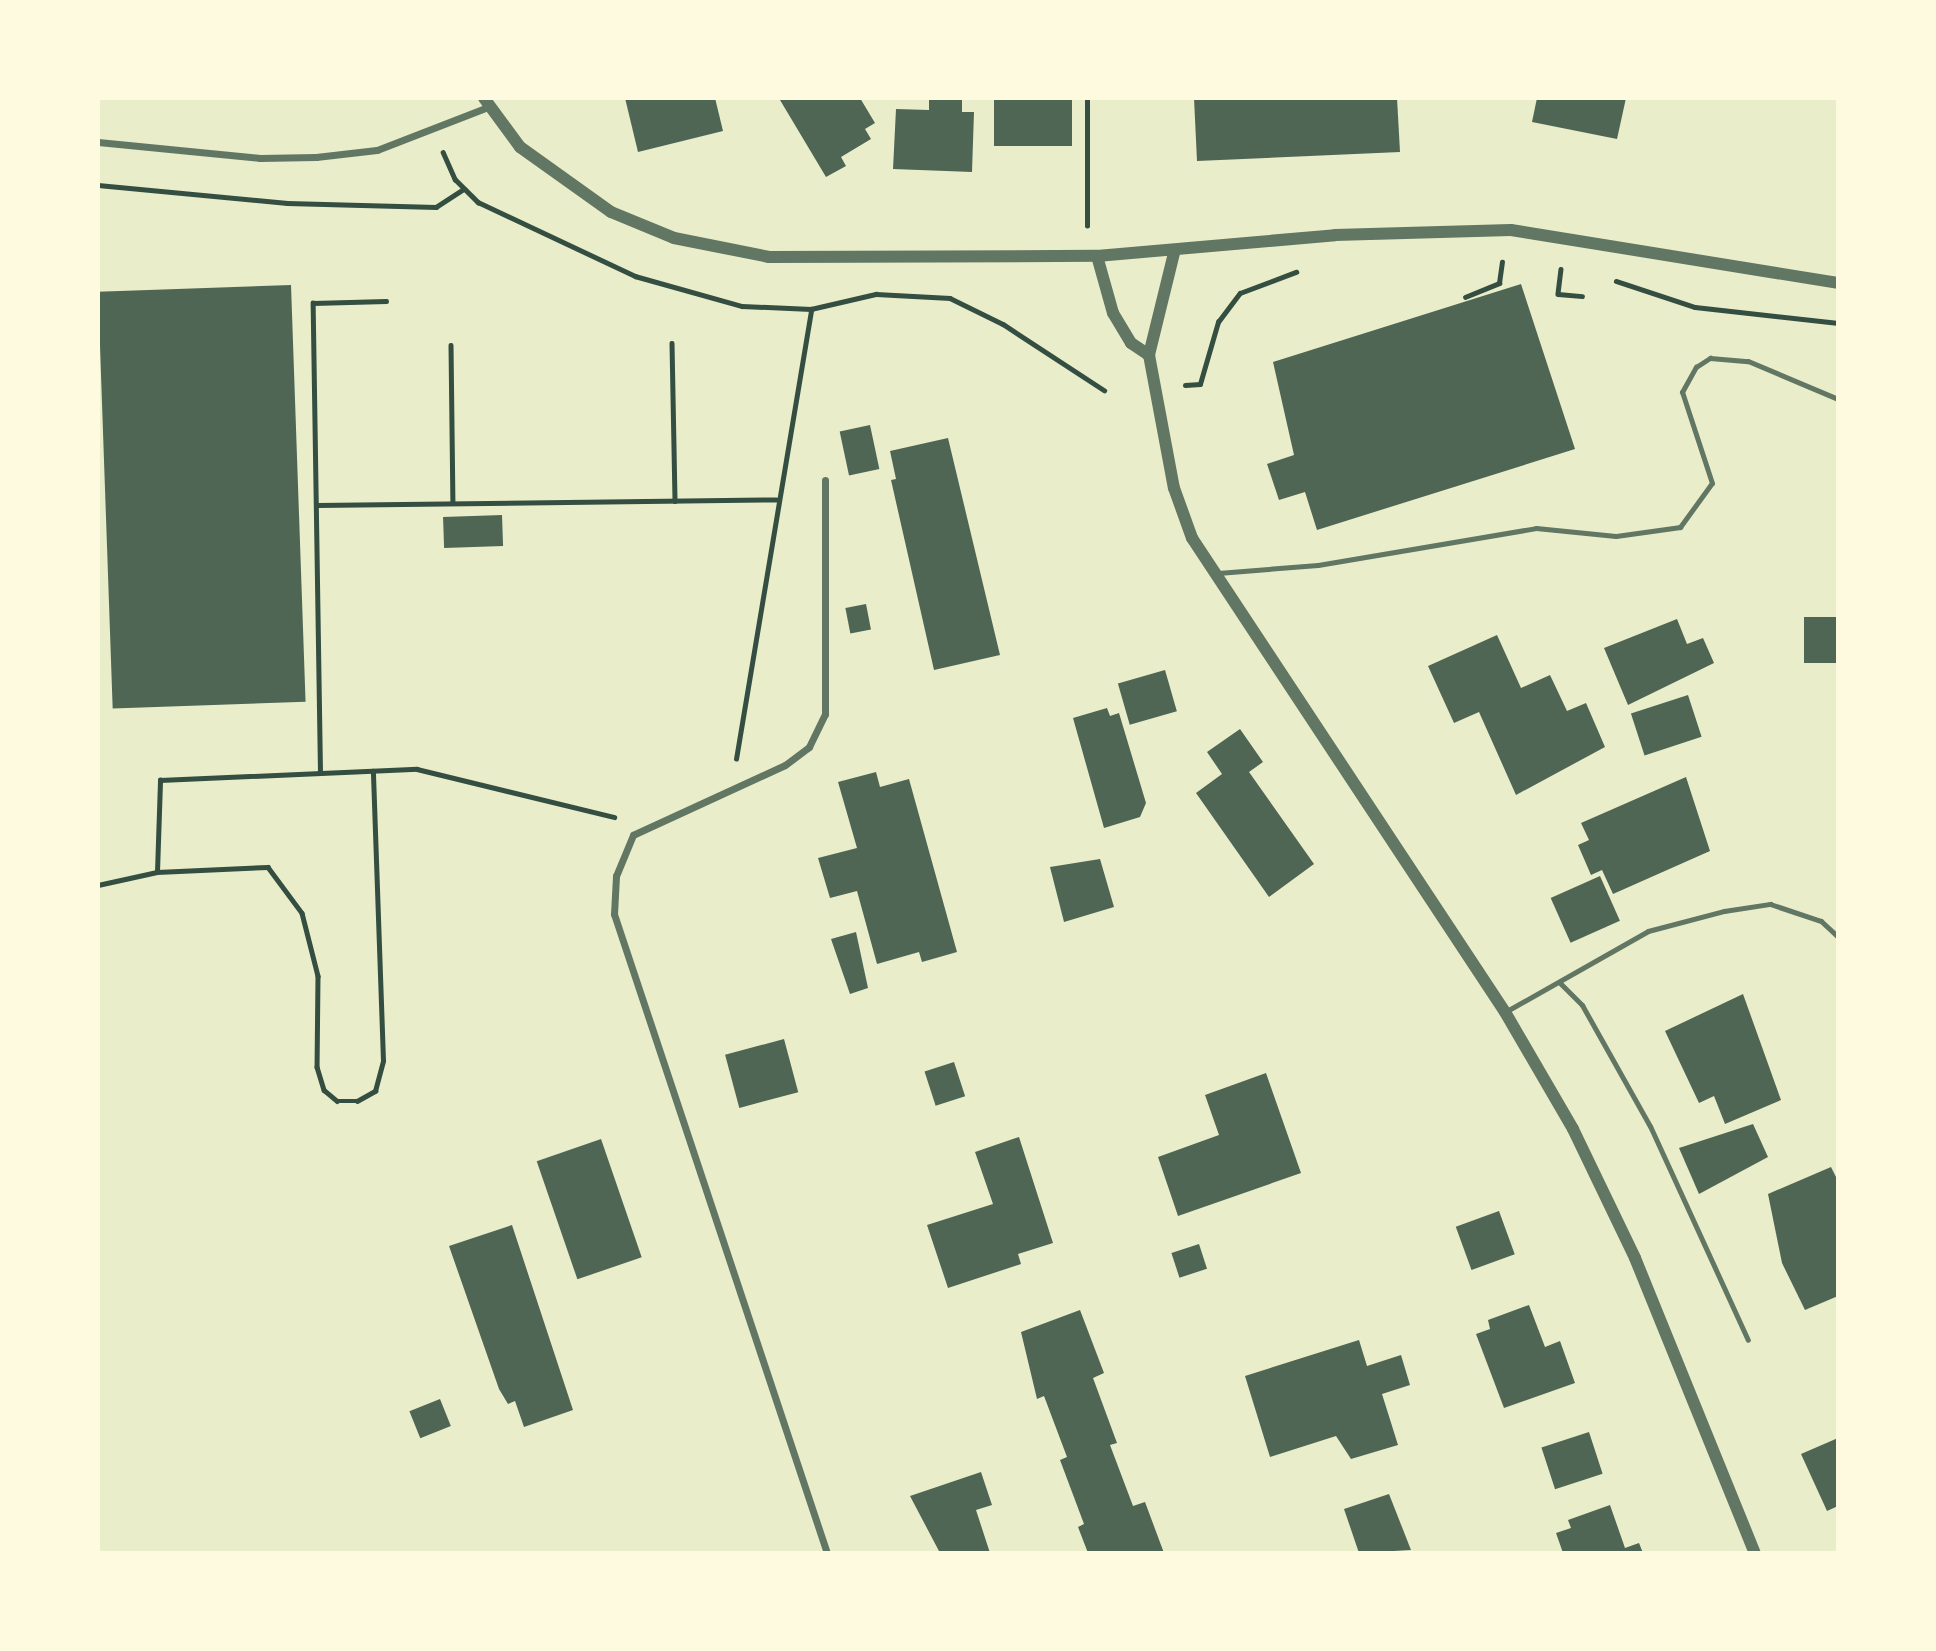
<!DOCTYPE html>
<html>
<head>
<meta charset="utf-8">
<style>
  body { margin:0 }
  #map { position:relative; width:1936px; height:1651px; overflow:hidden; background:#e9edc9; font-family:Georgia,serif }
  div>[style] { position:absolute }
  .building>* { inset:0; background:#4f6655; transform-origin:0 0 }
  .path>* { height:4.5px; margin:-2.25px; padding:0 2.25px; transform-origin:2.25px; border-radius:2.25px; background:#344e41 }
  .service>* { height:5px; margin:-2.5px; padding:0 2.5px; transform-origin:2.5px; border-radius:2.5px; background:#617663 }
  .minor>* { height:7px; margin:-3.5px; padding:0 3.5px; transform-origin:3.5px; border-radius:3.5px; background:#617663 }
  .tertiary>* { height:12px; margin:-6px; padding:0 6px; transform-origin:6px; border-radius:6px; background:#617663 }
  span { translate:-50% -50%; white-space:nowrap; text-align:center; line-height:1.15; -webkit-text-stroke:5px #fefae0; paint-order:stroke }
  .frame { position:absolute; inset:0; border:100px solid #fefae0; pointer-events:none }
</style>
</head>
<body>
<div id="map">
  <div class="building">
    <i style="clip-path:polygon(625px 98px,715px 98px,723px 131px,638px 152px)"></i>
    <i style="clip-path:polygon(847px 98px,860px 98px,875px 123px,865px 129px,871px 139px,841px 157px,846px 166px,826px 177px,780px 100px)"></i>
    <i style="left:994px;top:98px;width:78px;height:48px"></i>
    <i style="clip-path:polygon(1194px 98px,1397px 98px,1400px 152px,1197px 161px)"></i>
    <i style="clip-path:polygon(1537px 98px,1626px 98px,1617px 139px,1532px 122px)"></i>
    <i style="clip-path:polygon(929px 99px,962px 100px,962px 112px,974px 112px,972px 172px,893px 169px,896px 109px,929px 110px)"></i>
    <i style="clip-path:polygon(1521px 284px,1575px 449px,1317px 530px,1305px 492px,1279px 500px,1267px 464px,1294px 455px,1273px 362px)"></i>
    <i style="left:291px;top:285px;width:417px;height:193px;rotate:88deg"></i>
    <i style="left:870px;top:425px;width:45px;height:31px;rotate:78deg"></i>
    <i style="clip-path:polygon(948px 438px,1000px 655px,934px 670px,891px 480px,896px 479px,890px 451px)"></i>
    <i style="left:502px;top:515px;width:31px;height:59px;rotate:88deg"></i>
    <i style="left:866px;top:604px;width:26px;height:21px;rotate:79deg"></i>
    <i style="left:1804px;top:617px;width:34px;height:46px"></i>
    <i style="clip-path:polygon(1677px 619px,1687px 644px,1703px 638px,1714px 663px,1628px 705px,1604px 648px)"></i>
    <i style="clip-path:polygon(1497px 635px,1521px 688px,1550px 675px,1567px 711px,1586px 703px,1605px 747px,1516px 795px,1479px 712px,1454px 723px,1428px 666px)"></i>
    <i style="left:1165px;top:670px;width:43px;height:49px;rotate:74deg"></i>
    <i style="left:1688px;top:695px;width:44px;height:60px;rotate:72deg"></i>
    <i style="clip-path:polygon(1107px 708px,1110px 716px,1119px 713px,1146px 803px,1140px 817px,1104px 828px,1073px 718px)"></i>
    <i style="clip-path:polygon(1240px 729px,1263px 762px,1249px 772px,1314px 864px,1269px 897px,1196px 793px,1222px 774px,1207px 752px)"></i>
    <i style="clip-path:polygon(876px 772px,880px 787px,909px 779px,957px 952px,922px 962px,919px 952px,877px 964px,857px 891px,830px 898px,818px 858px,857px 848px,838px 782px)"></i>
    <i style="clip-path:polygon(1686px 777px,1710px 851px,1613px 894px,1602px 870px,1591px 875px,1578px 845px,1589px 840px,1581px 823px)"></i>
    <i style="clip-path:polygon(1100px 859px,1114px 907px,1064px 922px,1050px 867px)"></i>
    <i style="left:1600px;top:876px;width:49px;height:54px;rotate:66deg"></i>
    <i style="clip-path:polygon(856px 932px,868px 988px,850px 994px,831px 939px)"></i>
    <i style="clip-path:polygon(1743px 994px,1781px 1100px,1725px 1124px,1714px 1096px,1699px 1103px,1665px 1031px)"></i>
    <i style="left:784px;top:1039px;width:55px;height:61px;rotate:75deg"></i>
    <i style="left:954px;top:1062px;width:36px;height:31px;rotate:72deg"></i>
    <i style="clip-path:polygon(1266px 1073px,1301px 1173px,1178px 1216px,1158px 1157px,1219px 1135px,1205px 1095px)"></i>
    <i style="clip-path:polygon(1753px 1124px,1768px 1157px,1699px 1194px,1679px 1148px)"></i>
    <i style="clip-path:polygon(1019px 1137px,1053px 1243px,1018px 1254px,1021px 1264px,948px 1288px,927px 1225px,993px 1204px,975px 1152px)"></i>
    <i style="left:601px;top:1139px;width:125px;height:68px;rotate:71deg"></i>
    <i style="clip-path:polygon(1831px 1167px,1838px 1181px,1838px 1296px,1805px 1310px,1782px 1263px,1768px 1194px)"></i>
    <i style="left:1499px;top:1211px;width:46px;height:46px;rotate:70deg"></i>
    <i style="clip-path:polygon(512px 1225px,573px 1410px,524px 1427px,515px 1401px,508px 1404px,499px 1389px,449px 1246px)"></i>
    <i style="left:1199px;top:1244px;width:26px;height:29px;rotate:72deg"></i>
    <i style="clip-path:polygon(1529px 1305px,1545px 1347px,1560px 1341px,1575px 1383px,1504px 1408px,1476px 1334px,1490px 1329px,1488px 1320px)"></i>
    <i style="clip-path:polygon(1080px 1310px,1104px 1373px,1093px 1378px,1117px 1443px,1110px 1445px,1133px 1506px,1145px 1502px,1164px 1553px,1088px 1553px,1078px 1527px,1084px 1524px,1060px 1460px,1067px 1457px,1044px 1396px,1037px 1399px,1021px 1332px)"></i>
    <i style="clip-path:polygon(1359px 1340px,1367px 1366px,1401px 1355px,1410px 1385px,1382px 1394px,1398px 1445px,1351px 1459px,1336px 1436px,1270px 1457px,1245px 1376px)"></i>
    <i style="left:440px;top:1399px;width:29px;height:33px;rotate:68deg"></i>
    <i style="left:1589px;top:1432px;width:44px;height:50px;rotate:72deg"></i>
    <i style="clip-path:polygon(1838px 1438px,1838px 1506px,1827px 1511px,1801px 1454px)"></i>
    <i style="clip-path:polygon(981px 1472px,992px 1505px,976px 1510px,990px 1553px,940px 1553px,910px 1496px)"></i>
    <i style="clip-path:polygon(1389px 1494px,1411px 1550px,1359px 1553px,1344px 1509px)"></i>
    <i style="clip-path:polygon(1610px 1505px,1625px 1548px,1639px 1543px,1643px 1553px,1563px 1553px,1556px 1533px,1571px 1528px,1568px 1520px)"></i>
  </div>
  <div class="path">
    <i style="left:443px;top:152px;width:30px;rotate:66deg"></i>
    <i style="left:455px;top:179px;width:33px;rotate:45deg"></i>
    <i style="left:478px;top:202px;width:174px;rotate:25.2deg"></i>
    <i style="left:635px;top:276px;width:111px;rotate:15.7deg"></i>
    <i style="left:742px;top:306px;width:69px;rotate:2.5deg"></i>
    <i style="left:811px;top:309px;width:67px;rotate:-13deg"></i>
    <i style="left:876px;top:294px;width:74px;rotate:3.1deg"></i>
    <i style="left:950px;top:298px;width:59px;rotate:26.1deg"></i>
    <i style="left:1003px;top:324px;width:121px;rotate:33.2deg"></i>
    <i style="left:98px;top:185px;width:190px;rotate:5.4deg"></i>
    <i style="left:287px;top:203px;width:149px;rotate:1.5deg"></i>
    <i style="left:436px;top:207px;width:33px;rotate:-33deg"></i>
    <i style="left:1087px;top:226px;width:128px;rotate:-90deg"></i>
    <i style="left:1561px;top:269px;width:25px;rotate:97deg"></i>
    <i style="left:1558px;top:294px;width:24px;rotate:5deg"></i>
    <i style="left:1616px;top:281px;width:83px;rotate:18.2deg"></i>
    <i style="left:1695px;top:307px;width:144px;rotate:6.4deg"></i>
    <i style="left:1465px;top:297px;width:37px;rotate:-22deg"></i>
    <i style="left:1499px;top:283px;width:21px;rotate:-82deg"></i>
    <i style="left:672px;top:343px;width:158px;rotate:88.9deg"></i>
    <i style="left:451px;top:345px;width:158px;rotate:89.3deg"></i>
    <i style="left:1185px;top:385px;width:15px;rotate:-4deg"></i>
    <i style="left:1200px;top:384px;width:65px;rotate:-73.8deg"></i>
    <i style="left:1218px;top:322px;width:36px;rotate:-53deg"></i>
    <i style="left:1240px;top:293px;width:60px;rotate:-20.6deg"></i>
    <i style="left:317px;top:505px;width:459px;rotate:-0.7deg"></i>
    <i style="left:736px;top:759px;width:456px;rotate:-80.5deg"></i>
    <i style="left:320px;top:773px;width:470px;rotate:-90.9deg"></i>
    <i style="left:313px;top:303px;width:73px;rotate:-1.6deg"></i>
    <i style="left:157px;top:872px;width:92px;rotate:-88.1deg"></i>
    <i style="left:160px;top:780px;width:257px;rotate:-2.5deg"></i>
    <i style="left:417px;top:769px;width:203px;rotate:13.7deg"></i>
    <i style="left:98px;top:885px;width:60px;rotate:-12.4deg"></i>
    <i style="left:157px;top:872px;width:111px;rotate:-2.6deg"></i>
    <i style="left:268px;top:867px;width:57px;rotate:53.5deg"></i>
    <i style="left:302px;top:913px;width:65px;rotate:75.7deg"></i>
    <i style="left:318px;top:976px;width:91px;rotate:90.6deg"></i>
    <i style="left:317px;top:1067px;width:24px;rotate:73deg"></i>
    <i style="left:324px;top:1090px;width:17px;rotate:40deg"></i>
    <i style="left:337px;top:1101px;width:20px"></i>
    <i style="left:357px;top:1101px;width:21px;rotate:-29deg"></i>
    <i style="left:375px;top:1091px;width:31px;rotate:-75deg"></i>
    <i style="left:383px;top:1061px;width:290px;rotate:-92deg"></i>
  </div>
  <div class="service">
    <i style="left:1218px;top:573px;width:100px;rotate:-4.6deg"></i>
    <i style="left:1318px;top:565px;width:221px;rotate:-9.6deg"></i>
    <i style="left:1536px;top:528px;width:80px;rotate:5.7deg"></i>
    <i style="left:1616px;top:536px;width:65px;rotate:-8deg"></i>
    <i style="left:1680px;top:527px;width:54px;rotate:-54deg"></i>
    <i style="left:1712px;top:483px;width:96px;rotate:-108.2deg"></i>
    <i style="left:1682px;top:392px;width:29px;rotate:-61deg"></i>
    <i style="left:1696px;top:367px;width:17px;rotate:-33deg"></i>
    <i style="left:1710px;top:358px;width:38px;rotate:5deg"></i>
    <i style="left:1748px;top:361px;width:98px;rotate:22.9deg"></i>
    <i style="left:1559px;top:982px;width:33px;rotate:45deg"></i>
    <i style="left:1582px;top:1005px;width:139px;rotate:60.7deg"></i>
    <i style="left:1650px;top:1126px;width:235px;rotate:65.4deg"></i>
    <i style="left:1505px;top:1012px;width:164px;rotate:-29.5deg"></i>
    <i style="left:1648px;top:931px;width:79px;rotate:-14.7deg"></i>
    <i style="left:1724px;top:911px;width:47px;rotate:-8.7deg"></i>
    <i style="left:1770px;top:904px;width:54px;rotate:18.4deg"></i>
    <i style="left:1821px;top:921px;width:23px;rotate:43deg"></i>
  </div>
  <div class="minor">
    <i style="left:98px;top:142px;width:163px;rotate:5.6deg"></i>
    <i style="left:260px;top:158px;width:56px;rotate:-1deg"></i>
    <i style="left:316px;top:157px;width:61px;rotate:-6.5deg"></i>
    <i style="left:377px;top:150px;width:119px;rotate:-21.2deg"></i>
    <i style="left:825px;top:480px;width:234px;rotate:90deg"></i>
    <i style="left:825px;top:714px;width:37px;rotate:116deg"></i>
    <i style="left:809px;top:747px;width:30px;rotate:143deg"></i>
    <i style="left:785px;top:765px;width:167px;rotate:155.3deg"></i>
    <i style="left:633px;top:835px;width:44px;rotate:112.5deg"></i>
    <i style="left:616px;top:876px;width:38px;rotate:93deg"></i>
    <i style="left:614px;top:914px;width:674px;rotate:71.57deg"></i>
  </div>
  <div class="tertiary">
    <i style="left:484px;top:98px;width:61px;rotate:53.7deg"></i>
    <i style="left:520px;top:147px;width:112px;rotate:35.5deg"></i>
    <i style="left:611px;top:212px;width:68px;rotate:22.4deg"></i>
    <i style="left:674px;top:238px;width:97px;rotate:11.3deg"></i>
    <i style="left:769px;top:257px;width:328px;rotate:-0.2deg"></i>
    <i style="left:1097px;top:256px;width:239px;rotate:-5deg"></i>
    <i style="left:1335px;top:235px;width:176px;rotate:-1.6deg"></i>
    <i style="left:1511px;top:230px;width:331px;rotate:9.2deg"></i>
    <i style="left:1174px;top:253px;width:105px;rotate:103.8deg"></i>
    <i style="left:1149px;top:355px;width:135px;rotate:79.4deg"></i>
    <i style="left:1174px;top:488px;width:53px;rotate:70.2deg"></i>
    <i style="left:1192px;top:538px;width:568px;rotate:56.56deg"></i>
    <i style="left:1505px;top:1012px;width:135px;rotate:59.8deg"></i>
    <i style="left:1573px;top:1129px;width:143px;rotate:64.3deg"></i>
    <i style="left:1635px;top:1258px;width:318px;rotate:67.9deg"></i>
    <i style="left:1097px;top:256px;width:59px;rotate:74.3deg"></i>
    <i style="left:1113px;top:313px;width:35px;rotate:59deg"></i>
    <i style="left:1131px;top:343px;width:22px;rotate:34deg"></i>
  </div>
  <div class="frame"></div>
</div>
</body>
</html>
